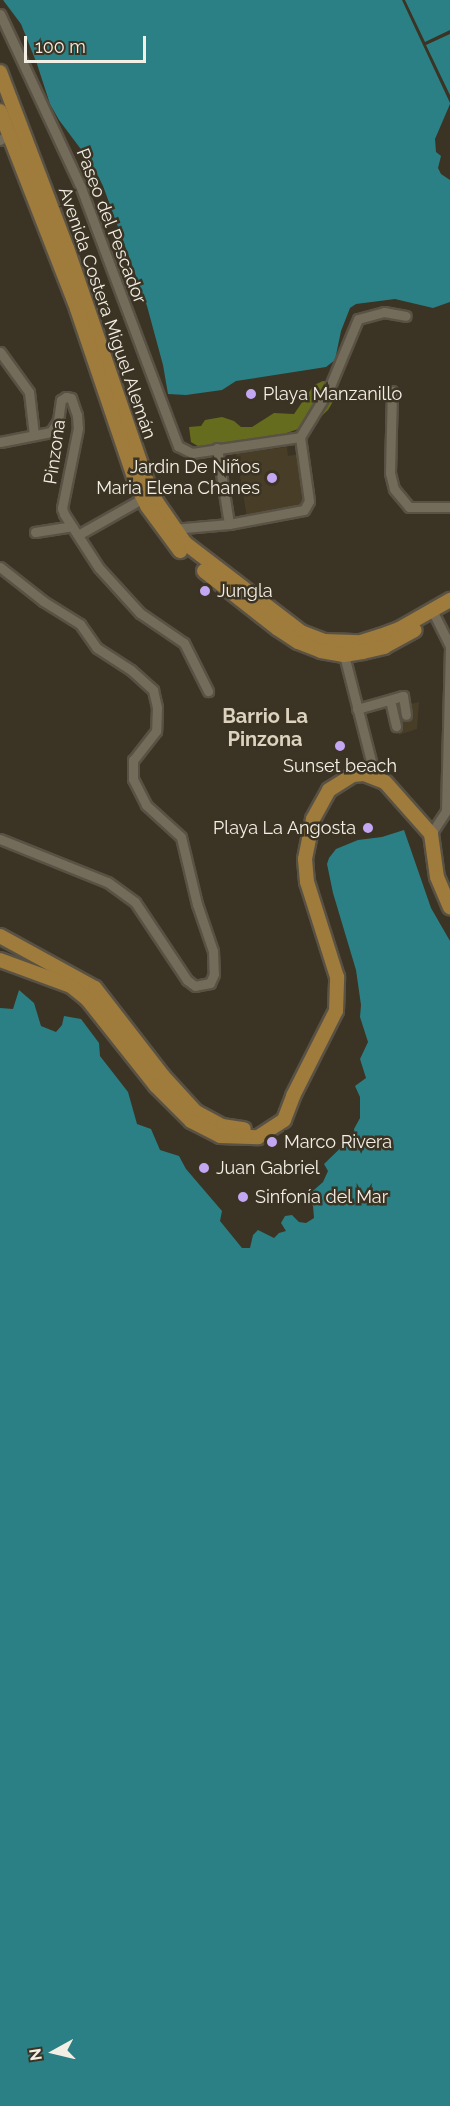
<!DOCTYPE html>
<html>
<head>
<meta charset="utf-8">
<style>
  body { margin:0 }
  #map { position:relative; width:450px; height:2106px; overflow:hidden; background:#3b3323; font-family:Raleway,sans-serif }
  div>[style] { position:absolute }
  .built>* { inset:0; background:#483d26 }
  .forest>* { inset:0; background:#666c1e }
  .water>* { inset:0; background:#2b8085 }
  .pier>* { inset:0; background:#3b3323 }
  .roads { filter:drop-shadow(2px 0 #595244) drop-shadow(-2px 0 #595244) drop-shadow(0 2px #595244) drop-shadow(0 -2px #595244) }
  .street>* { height:9px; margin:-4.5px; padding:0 4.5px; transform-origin:4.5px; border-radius:4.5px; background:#746c5a }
  .primary>* { height:14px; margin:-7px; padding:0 7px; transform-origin:7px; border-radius:7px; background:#9f7b3c }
  .dots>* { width:16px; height:16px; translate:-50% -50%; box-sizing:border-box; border:3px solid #3b3323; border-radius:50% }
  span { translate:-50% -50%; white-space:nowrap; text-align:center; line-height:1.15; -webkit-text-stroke:5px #3b3323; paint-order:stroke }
  .street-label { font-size:18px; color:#f4efe5 }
  .poi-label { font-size:18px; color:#f4efe5 }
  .left { translate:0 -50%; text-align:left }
  .right { translate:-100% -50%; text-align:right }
  .neighbourhood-label { font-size:20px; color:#dcd2be; font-weight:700 }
  .north { position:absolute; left:24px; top:2022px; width:60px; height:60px; -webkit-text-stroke:4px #3b3323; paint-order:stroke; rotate:262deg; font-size:16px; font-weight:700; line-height:24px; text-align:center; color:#f4efe5 }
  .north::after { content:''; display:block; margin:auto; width:21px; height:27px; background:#f4efe5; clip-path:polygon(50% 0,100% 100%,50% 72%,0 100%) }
  .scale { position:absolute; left:24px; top:36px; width:122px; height:27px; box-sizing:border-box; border:3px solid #f4efe5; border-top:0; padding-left:8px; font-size:18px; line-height:21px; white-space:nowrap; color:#f4efe5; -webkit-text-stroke:4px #3b3323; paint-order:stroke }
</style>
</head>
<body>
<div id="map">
  <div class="built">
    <i style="clip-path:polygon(287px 447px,288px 456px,300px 454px,307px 500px,304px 505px,247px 517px,236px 453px)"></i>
    <i style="clip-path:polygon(419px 702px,417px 729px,399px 735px,393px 708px)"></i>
  </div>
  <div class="forest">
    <i style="clip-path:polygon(323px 381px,335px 382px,340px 390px,328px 410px,313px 424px,269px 439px,253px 439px,201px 448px,191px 442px,189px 427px,201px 426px,205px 420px,222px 417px,234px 421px,241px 427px,252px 427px,274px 413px,294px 414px,314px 385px)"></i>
  </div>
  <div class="water">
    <i style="clip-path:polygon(3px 0,450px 0,450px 104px,435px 139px,436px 152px,441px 156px,438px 168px,441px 174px,450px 180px,450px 302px,433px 308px,395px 299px,356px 304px,350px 308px,341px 331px,335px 360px,326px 367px,236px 381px,222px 390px,186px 395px,168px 394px,163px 365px,147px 306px,103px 186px,92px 164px,59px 120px,50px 104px,37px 64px,21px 24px)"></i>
    <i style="clip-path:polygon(404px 830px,431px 908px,450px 941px,450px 2106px,0 2106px,0 1008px,13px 1009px,19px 990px,34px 1003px,41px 1026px,56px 1032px,62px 1025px,64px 1016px,81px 1019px,99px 1043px,100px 1056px,128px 1092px,137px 1124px,151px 1129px,160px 1150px,179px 1156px,186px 1169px,222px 1211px,220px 1221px,242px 1248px,250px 1248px,253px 1235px,258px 1230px,274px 1238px,279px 1233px,286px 1231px,281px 1223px,285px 1216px,292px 1215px,299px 1222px,306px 1223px,314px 1218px,313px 1206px,306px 1197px,323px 1182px,328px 1171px,324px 1164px,355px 1134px,354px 1129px,360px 1118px,360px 1097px,355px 1086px,366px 1078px,360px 1059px,368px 1042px,360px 1017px,361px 1005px,356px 970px,333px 893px,327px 864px,329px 858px,336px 849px,358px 840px,382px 837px)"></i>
  </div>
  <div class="pier">
    <i style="clip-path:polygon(402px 0,405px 0,425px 42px,450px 30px,450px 34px,426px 45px,450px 95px,450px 103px)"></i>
  </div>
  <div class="roads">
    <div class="street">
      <i style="left:0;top:14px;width:192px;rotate:65deg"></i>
      <i style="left:81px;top:188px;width:276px;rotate:69.4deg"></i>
      <i style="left:178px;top:446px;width:16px;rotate:27deg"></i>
      <i style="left:192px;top:453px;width:109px;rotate:-8.4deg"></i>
      <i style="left:0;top:140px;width:9px;rotate:-32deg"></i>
      <i style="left:0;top:352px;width:49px;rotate:54.1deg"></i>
      <i style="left:29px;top:392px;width:43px;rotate:83.4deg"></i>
      <i style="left:392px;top:391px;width:82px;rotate:91.4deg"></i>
      <i style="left:390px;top:473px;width:16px;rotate:76deg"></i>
      <i style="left:394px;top:489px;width:23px;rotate:50deg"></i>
      <i style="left:409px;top:507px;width:41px"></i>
      <i style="left:300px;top:437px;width:54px;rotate:-58.7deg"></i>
      <i style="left:328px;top:391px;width:78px;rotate:-67.4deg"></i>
      <i style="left:358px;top:319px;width:27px;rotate:-15deg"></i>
      <i style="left:384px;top:312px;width:22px;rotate:10deg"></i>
      <i style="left:0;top:442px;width:52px;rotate:-11.1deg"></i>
      <i style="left:51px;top:432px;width:13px;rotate:-58deg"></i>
      <i style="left:58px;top:421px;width:21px;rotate:-82deg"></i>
      <i style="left:61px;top:400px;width:6px;rotate:-31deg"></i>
      <i style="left:66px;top:397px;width:5px;rotate:11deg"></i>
      <i style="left:71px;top:398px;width:18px;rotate:71deg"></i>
      <i style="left:77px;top:415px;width:13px;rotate:86deg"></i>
      <i style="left:78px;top:428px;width:82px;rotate:101.3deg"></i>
      <i style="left:62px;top:508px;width:6px;rotate:72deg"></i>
      <i style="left:64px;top:514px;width:64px;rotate:57.1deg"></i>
      <i style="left:99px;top:568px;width:61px;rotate:47.7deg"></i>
      <i style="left:140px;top:613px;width:53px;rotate:34.3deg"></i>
      <i style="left:184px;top:643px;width:54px;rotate:63.4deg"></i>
      <i style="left:217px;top:448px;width:77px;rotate:81deg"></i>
      <i style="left:173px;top:529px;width:56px;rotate:-5.1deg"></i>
      <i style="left:229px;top:524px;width:76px;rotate:-10.6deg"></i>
      <i style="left:304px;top:510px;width:10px;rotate:-61deg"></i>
      <i style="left:309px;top:501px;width:65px;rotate:-98deg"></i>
      <i style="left:35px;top:532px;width:37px;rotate:-9deg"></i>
      <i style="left:78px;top:535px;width:79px;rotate:-29.5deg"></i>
      <i style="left:0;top:567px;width:55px;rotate:38.3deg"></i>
      <i style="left:43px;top:601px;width:44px;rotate:31.9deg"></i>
      <i style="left:80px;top:624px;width:29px;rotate:55deg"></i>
      <i style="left:97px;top:648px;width:40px;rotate:32.9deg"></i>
      <i style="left:131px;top:670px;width:30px;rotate:42deg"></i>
      <i style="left:153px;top:690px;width:17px;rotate:77deg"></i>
      <i style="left:157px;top:707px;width:24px;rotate:92deg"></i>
      <i style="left:156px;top:731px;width:37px;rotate:128deg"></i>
      <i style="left:133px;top:760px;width:19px;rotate:90deg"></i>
      <i style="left:133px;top:779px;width:29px;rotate:63deg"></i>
      <i style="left:146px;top:805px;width:47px;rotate:42.4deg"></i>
      <i style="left:181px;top:837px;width:69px;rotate:76.6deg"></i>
      <i style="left:197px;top:904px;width:50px;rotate:71.2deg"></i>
      <i style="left:213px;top:951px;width:23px;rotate:88deg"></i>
      <i style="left:214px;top:974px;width:10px;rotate:114deg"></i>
      <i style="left:210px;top:983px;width:15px;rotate:169deg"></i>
      <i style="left:195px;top:986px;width:10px;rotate:-143deg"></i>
      <i style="left:187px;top:980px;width:94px;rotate:-123.7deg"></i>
      <i style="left:135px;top:902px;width:34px;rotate:-144deg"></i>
      <i style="left:107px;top:882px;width:115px;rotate:-158.1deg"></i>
      <i style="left:344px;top:655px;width:126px;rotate:75.7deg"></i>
      <i style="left:390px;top:700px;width:27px;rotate:77deg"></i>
      <i style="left:357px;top:709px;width:48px;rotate:-15.8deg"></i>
      <i style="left:403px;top:696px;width:19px;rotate:81deg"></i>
      <i style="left:431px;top:834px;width:27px;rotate:-57deg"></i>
      <i style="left:446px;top:811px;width:165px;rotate:-88.6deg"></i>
      <i style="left:450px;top:646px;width:40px;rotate:-116.6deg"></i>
    </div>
    <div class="primary">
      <i style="left:0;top:72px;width:188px;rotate:69.2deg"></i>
      <i style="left:67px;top:248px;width:247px;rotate:71.1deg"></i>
      <i style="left:147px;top:482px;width:21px;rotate:65deg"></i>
      <i style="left:156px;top:501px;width:51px;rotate:55.4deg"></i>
      <i style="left:185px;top:543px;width:146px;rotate:37.5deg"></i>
      <i style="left:301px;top:632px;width:25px;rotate:21deg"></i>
      <i style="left:324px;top:641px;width:37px;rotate:2deg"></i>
      <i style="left:361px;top:642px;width:20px;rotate:-18deg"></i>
      <i style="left:380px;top:636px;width:20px;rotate:-20deg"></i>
      <i style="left:399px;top:629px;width:59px;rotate:-29.6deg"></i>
      <i style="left:0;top:111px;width:212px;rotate:68.7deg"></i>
      <i style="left:77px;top:309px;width:187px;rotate:71.3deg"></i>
      <i style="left:137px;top:486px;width:22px;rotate:63deg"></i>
      <i style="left:147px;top:506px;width:56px;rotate:53.7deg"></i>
      <i style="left:204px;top:571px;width:94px;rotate:38.1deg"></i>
      <i style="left:278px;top:629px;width:24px;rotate:33deg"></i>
      <i style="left:298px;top:642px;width:25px;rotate:21deg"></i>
      <i style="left:321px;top:651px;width:23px;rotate:10deg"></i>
      <i style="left:344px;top:655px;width:19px;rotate:-9deg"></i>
      <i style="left:363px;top:652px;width:22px;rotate:-13deg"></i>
      <i style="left:384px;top:647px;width:35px;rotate:-29deg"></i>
      <i style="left:0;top:936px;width:108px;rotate:28.7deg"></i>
      <i style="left:95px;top:988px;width:111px;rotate:52.3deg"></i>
      <i style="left:163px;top:1076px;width:49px;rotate:47.5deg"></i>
      <i style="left:196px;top:1112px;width:30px;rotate:28deg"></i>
      <i style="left:222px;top:1126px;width:22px;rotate:8deg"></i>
      <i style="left:0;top:960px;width:76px;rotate:20.1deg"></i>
      <i style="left:71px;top:986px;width:21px;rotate:39deg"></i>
      <i style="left:87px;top:999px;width:111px;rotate:51.6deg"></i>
      <i style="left:156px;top:1086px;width:49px;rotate:45deg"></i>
      <i style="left:191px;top:1121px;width:33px;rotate:27deg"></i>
      <i style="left:220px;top:1136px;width:38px;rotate:2deg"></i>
      <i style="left:258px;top:1137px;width:31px;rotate:-33deg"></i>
      <i style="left:284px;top:1120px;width:26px;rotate:-69deg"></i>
      <i style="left:293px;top:1096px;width:95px;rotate:-63.2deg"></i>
      <i style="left:336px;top:1011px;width:34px;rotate:-88deg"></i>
      <i style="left:337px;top:977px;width:100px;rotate:-107.5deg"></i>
      <i style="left:307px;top:882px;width:23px;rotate:-95deg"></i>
      <i style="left:305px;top:859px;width:41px;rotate:-78.7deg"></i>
      <i style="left:313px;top:819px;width:33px;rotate:-61deg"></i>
      <i style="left:329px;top:790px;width:28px;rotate:-32deg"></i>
      <i style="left:353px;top:775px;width:11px;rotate:-5deg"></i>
      <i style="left:364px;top:774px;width:22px;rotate:21deg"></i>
      <i style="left:385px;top:782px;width:69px;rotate:48.5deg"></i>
      <i style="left:431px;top:834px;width:43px;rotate:82.1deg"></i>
      <i style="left:437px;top:877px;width:33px;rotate:67deg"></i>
    </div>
  </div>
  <div class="dots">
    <i style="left:251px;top:394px;background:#c4a7f2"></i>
    <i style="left:272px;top:478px;background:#c4a7f2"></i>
    <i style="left:205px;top:591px;background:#c4a7f2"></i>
    <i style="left:340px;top:746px;background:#c4a7f2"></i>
    <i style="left:368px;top:828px;background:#c4a7f2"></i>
    <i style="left:272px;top:1142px;background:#c4a7f2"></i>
    <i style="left:204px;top:1168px;background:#c4a7f2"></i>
    <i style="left:243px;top:1197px;background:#c4a7f2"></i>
  </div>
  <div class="street-label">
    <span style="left:111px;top:226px;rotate:69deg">Paseo del Pescador</span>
    <span style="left:107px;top:313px;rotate:71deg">Avenida Costera Miguel Alemán</span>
    <span style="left:55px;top:452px;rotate:-82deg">Pinzona</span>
  </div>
  <div class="poi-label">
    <span class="left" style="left:263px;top:394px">Playa Manzanillo</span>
    <span class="right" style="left:260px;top:478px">Jardin De Niños<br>Maria Elena Chanes</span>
    <span class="left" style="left:217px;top:591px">Jungla</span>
    <span style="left:340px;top:766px">Sunset beach</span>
    <span class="right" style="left:356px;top:828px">Playa La Angosta</span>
    <span class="left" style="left:284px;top:1142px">Marco Rivera</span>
    <span class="left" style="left:216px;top:1168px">Juan Gabriel</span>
    <span class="left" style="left:255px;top:1197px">Sinfonía del Mar</span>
  </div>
  <div class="neighbourhood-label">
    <span style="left:265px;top:728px">Barrio La<br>Pinzona</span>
  </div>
  <div class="north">N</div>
  <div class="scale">100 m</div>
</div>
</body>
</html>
